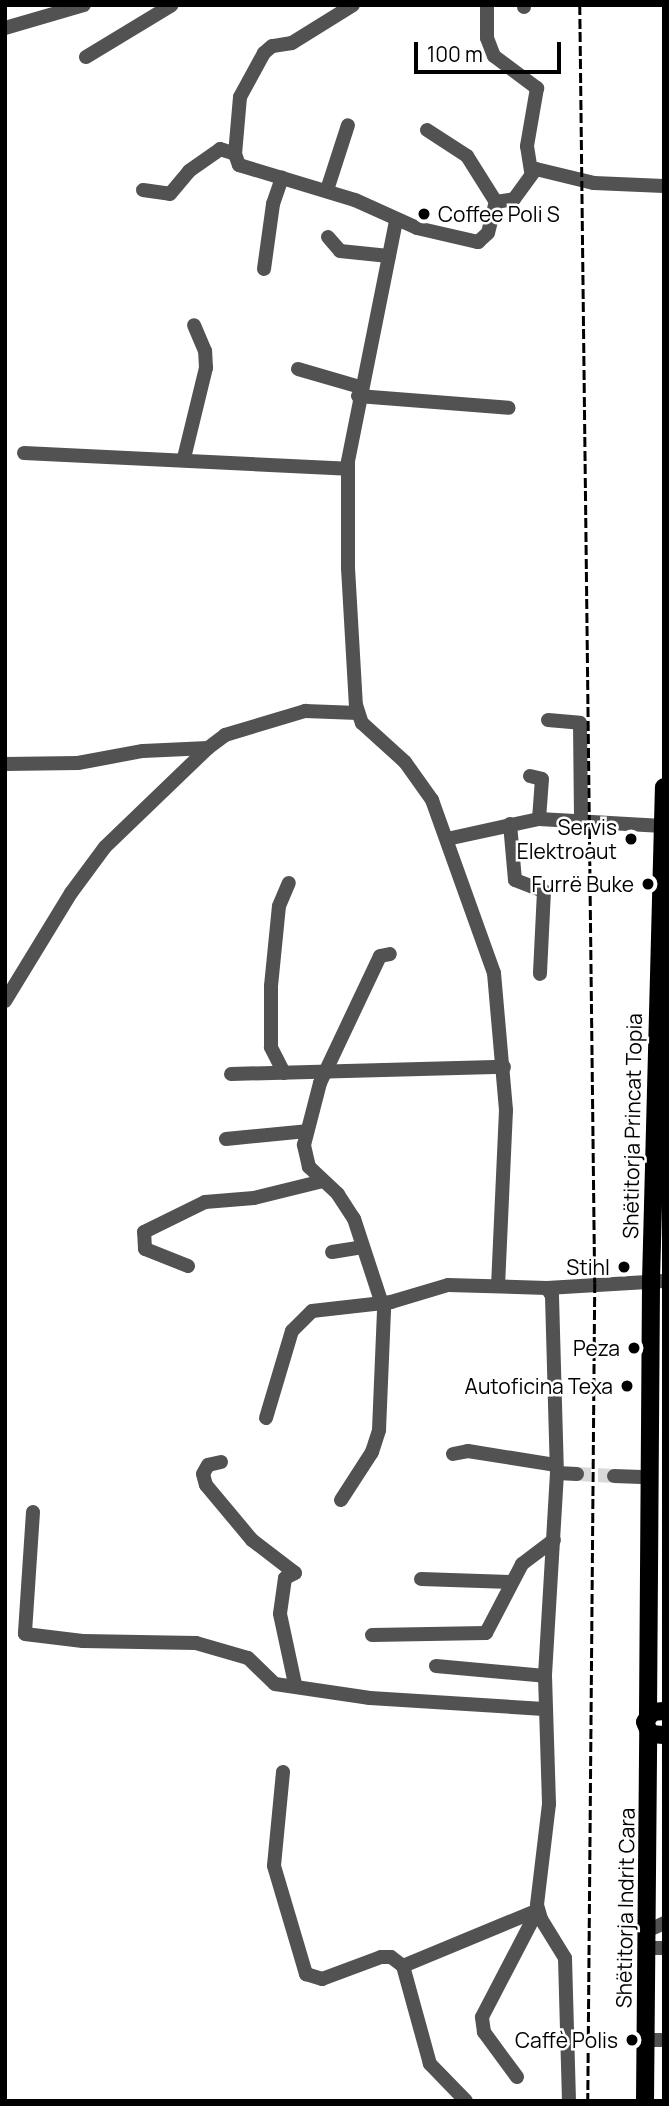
<!DOCTYPE html>
<html>
<head>
<meta charset="utf-8">
<style>
  body { margin:0 }
  #map { position:relative; width:669px; height:2106px; overflow:hidden; background:#fff; font-family:Manrope,sans-serif }
  div>[style] { position:absolute }
  .minor-tunnel>* { height:14px; margin-top:-7px; transform-origin:0; background:repeating-linear-gradient(90deg,#d9d9d9 0 14px,transparent 0 21px) }
  .minor>* { height:14px; margin:-7px; padding:0 7px; transform-origin:7px; border-radius:7px; background:#525252 }
  .major>* { height:18px; margin:-9px; padding:0 9px; transform-origin:9px; border-radius:9px; background:#000 }
  .rail>* { height:2.5px; margin-top:-1.25px; transform-origin:0; background:repeating-linear-gradient(90deg,#000 0 10px,transparent 0 13.5px) }
  .dots>* { width:19px; height:19px; translate:-50% -50%; box-sizing:border-box; border:4px solid #fff; border-radius:50% }
  span { translate:-50% -50%; white-space:nowrap; text-align:center; line-height:1.15; -webkit-text-stroke:5px #fff; paint-order:stroke }
  .poi-label { font-size:21px; color:#000 }
  .left { translate:0 -50%; text-align:left }
  .right { translate:-100% -50%; text-align:right }
  .street-label { font-size:21px; color:#000 }
  .frame { position:absolute; inset:0; border:7px solid #000; pointer-events:none }
  .scale { position:absolute; left:414px; top:42px; width:147px; height:32px; box-sizing:border-box; border:4px solid #000; border-top:0; padding-left:9px; font-size:21px; line-height:24px; white-space:nowrap; color:#000; -webkit-text-stroke:5px #fff; paint-order:stroke }
</style>
</head>
<body>
<div id="map">
  <div class="minor-tunnel">
    <i style="left:577px;top:1474px;width:37px;rotate:3deg"></i>
  </div>
  <div class="minor">
    <i style="left:353px;top:5px;width:72px;rotate:148.1deg"></i>
    <i style="left:292px;top:43px;width:20px;rotate:171deg"></i>
    <i style="left:272px;top:46px;width:11px;rotate:139deg"></i>
    <i style="left:264px;top:53px;width:50px;rotate:118.6deg"></i>
    <i style="left:240px;top:97px;width:57px;rotate:95deg"></i>
    <i style="left:235px;top:154px;width:12px;rotate:70deg"></i>
    <i style="left:239px;top:165px;width:121px;rotate:16.8deg"></i>
    <i style="left:355px;top:200px;width:68px;rotate:24.3deg"></i>
    <i style="left:417px;top:228px;width:63px;rotate:12.9deg"></i>
    <i style="left:478px;top:242px;width:13px;rotate:-42deg"></i>
    <i style="left:488px;top:233px;width:32px;rotate:-76deg"></i>
    <i style="left:496px;top:202px;width:18px;rotate:-9deg"></i>
    <i style="left:514px;top:199px;width:37px;rotate:-54deg"></i>
    <i style="left:536px;top:169px;width:60px;rotate:13.6deg"></i>
    <i style="left:594px;top:183px;width:70px;rotate:2.5deg"></i>
    <i style="left:487px;top:5px;width:33px;rotate:90deg"></i>
    <i style="left:487px;top:38px;width:19px;rotate:69deg"></i>
    <i style="left:494px;top:56px;width:54px;rotate:36.7deg"></i>
    <i style="left:537px;top:88px;width:59px;rotate:99.8deg"></i>
    <i style="left:527px;top:146px;width:25px;rotate:81deg"></i>
    <i style="left:524px;top:7px;width:2px;rotate:-90deg"></i>
    <i style="left:5px;top:28px;width:82px;rotate:-16.2deg"></i>
    <i style="left:86px;top:57px;width:100px;rotate:-31.2deg"></i>
    <i style="left:427px;top:130px;width:48px;rotate:33deg"></i>
    <i style="left:467px;top:156px;width:54px;rotate:57.8deg"></i>
    <i style="left:143px;top:190px;width:27px;rotate:8deg"></i>
    <i style="left:170px;top:194px;width:30px;rotate:-50deg"></i>
    <i style="left:189px;top:171px;width:38px;rotate:-35deg"></i>
    <i style="left:220px;top:149px;width:16px;rotate:18deg"></i>
    <i style="left:327px;top:190px;width:68px;rotate:-72.1deg"></i>
    <i style="left:396px;top:221px;width:246px;rotate:101.3deg"></i>
    <i style="left:348px;top:462px;width:106px;rotate:90deg"></i>
    <i style="left:348px;top:568px;width:137px;rotate:86.7deg"></i>
    <i style="left:356px;top:705px;width:19px;rotate:72deg"></i>
    <i style="left:362px;top:723px;width:58px;rotate:42.2deg"></i>
    <i style="left:405px;top:762px;width:47px;rotate:54.6deg"></i>
    <i style="left:432px;top:800px;width:184px;rotate:70.3deg"></i>
    <i style="left:494px;top:973px;width:138px;rotate:85deg"></i>
    <i style="left:506px;top:1110px;width:174px;rotate:92.6deg"></i>
    <i style="left:328px;top:237px;width:18px;rotate:49deg"></i>
    <i style="left:340px;top:251px;width:49px;rotate:5.8deg"></i>
    <i style="left:264px;top:269px;width:66px;rotate:-82.1deg"></i>
    <i style="left:273px;top:204px;width:28px;rotate:-71deg"></i>
    <i style="left:298px;top:369px;width:65px;rotate:16.2deg"></i>
    <i style="left:358px;top:396px;width:151px;rotate:4.5deg"></i>
    <i style="left:24px;top:453px;width:324px;rotate:2.8deg"></i>
    <i style="left:184px;top:458px;width:93px;rotate:-76.3deg"></i>
    <i style="left:206px;top:368px;width:17px;rotate:-93deg"></i>
    <i style="left:205px;top:351px;width:28px;rotate:-113deg"></i>
    <i style="left:548px;top:720px;width:32px;rotate:5deg"></i>
    <i style="left:580px;top:723px;width:100px;rotate:89.4deg"></i>
    <i style="left:5px;top:764px;width:73px;rotate:-0.8deg"></i>
    <i style="left:78px;top:763px;width:66px;rotate:-10.5deg"></i>
    <i style="left:143px;top:751px;width:65px;rotate:-2.6deg"></i>
    <i style="left:530px;top:776px;width:12px;rotate:14deg"></i>
    <i style="left:542px;top:779px;width:40px;rotate:94.3deg"></i>
    <i style="left:510px;top:824px;width:56px;rotate:84.9deg"></i>
    <i style="left:515px;top:880px;width:31px;rotate:21deg"></i>
    <i style="left:544px;top:891px;width:83px;rotate:92.8deg"></i>
    <i style="left:447px;top:839px;width:94px;rotate:-12.3deg"></i>
    <i style="left:539px;top:819px;width:124px;rotate:3.2deg"></i>
    <i style="left:5px;top:1001px;width:127px;rotate:-58.6deg"></i>
    <i style="left:71px;top:893px;width:57px;rotate:-53.5deg"></i>
    <i style="left:105px;top:847px;width:143px;rotate:-43.9deg"></i>
    <i style="left:208px;top:748px;width:21px;rotate:-37deg"></i>
    <i style="left:225px;top:735px;width:84px;rotate:-16.7deg"></i>
    <i style="left:305px;top:711px;width:53px;rotate:2.2deg"></i>
    <i style="left:284px;top:1073px;width:29px;rotate:-117deg"></i>
    <i style="left:271px;top:1047px;width:61px;rotate:-90deg"></i>
    <i style="left:271px;top:986px;width:80px;rotate:-84.3deg"></i>
    <i style="left:279px;top:906px;width:25px;rotate:-67deg"></i>
    <i style="left:231px;top:1074px;width:273px;rotate:-1.5deg"></i>
    <i style="left:226px;top:1139px;width:81px;rotate:-5.6deg"></i>
    <i style="left:332px;top:1252px;width:31px;rotate:-9deg"></i>
    <i style="left:188px;top:1266px;width:46px;rotate:-158.4deg"></i>
    <i style="left:145px;top:1249px;width:17px;rotate:-93deg"></i>
    <i style="left:144px;top:1232px;width:68px;rotate:-26.2deg"></i>
    <i style="left:205px;top:1202px;width:49px;rotate:-4.7deg"></i>
    <i style="left:254px;top:1198px;width:71px;rotate:-13.8deg"></i>
    <i style="left:547px;top:1288px;width:9px;rotate:58deg"></i>
    <i style="left:552px;top:1296px;width:177px;rotate:88.4deg"></i>
    <i style="left:557px;top:1473px;width:203px;rotate:93.4deg"></i>
    <i style="left:545px;top:1676px;width:128px;rotate:88.2deg"></i>
    <i style="left:549px;top:1804px;width:102px;rotate:96.8deg"></i>
    <i style="left:537px;top:1905px;width:15px;rotate:74deg"></i>
    <i style="left:541px;top:1919px;width:46px;rotate:58.4deg"></i>
    <i style="left:565px;top:1958px;width:143px;rotate:88.4deg"></i>
    <i style="left:266px;top:1418px;width:91px;rotate:-73.4deg"></i>
    <i style="left:292px;top:1331px;width:28px;rotate:-45deg"></i>
    <i style="left:312px;top:1311px;width:80px;rotate:-6.5deg"></i>
    <i style="left:391px;top:1302px;width:59px;rotate:-16.6deg"></i>
    <i style="left:448px;top:1285px;width:99px;rotate:1.7deg"></i>
    <i style="left:547px;top:1288px;width:117px;rotate:-3.4deg"></i>
    <i style="left:453px;top:1454px;width:15px;rotate:-11deg"></i>
    <i style="left:468px;top:1451px;width:88px;rotate:9.1deg"></i>
    <i style="left:221px;top:1462px;width:13px;rotate:167deg"></i>
    <i style="left:208px;top:1465px;width:10px;rotate:119deg"></i>
    <i style="left:203px;top:1474px;width:11px;rotate:75deg"></i>
    <i style="left:206px;top:1485px;width:72px;rotate:50.1deg"></i>
    <i style="left:252px;top:1540px;width:54px;rotate:37.5deg"></i>
    <i style="left:295px;top:1573px;width:11px;rotate:153deg"></i>
    <i style="left:285px;top:1578px;width:36px;rotate:98deg"></i>
    <i style="left:280px;top:1614px;width:72px;rotate:77.9deg"></i>
    <i style="left:557px;top:1473px;width:20px;rotate:3deg"></i>
    <i style="left:614px;top:1476px;width:34px;rotate:2deg"></i>
    <i style="left:341px;top:1500px;width:57px;rotate:-57.1deg"></i>
    <i style="left:372px;top:1452px;width:23px;rotate:-72deg"></i>
    <i style="left:379px;top:1430px;width:120px;rotate:-87.6deg"></i>
    <i style="left:384px;top:1310px;width:96px;rotate:-108.2deg"></i>
    <i style="left:354px;top:1219px;width:30px;rotate:-123deg"></i>
    <i style="left:338px;top:1194px;width:40px;rotate:-137deg"></i>
    <i style="left:309px;top:1167px;width:23px;rotate:-103deg"></i>
    <i style="left:304px;top:1145px;width:64px;rotate:-75.5deg"></i>
    <i style="left:320px;top:1083px;width:140px;rotate:-64.7deg"></i>
    <i style="left:380px;top:956px;width:10px;rotate:-11deg"></i>
    <i style="left:33px;top:1512px;width:122px;rotate:93.8deg"></i>
    <i style="left:25px;top:1634px;width:58px;rotate:6.9deg"></i>
    <i style="left:83px;top:1641px;width:113px;rotate:1deg"></i>
    <i style="left:196px;top:1643px;width:54px;rotate:16.1deg"></i>
    <i style="left:248px;top:1658px;width:37px;rotate:44deg"></i>
    <i style="left:275px;top:1684px;width:96px;rotate:8.4deg"></i>
    <i style="left:370px;top:1698px;width:174px;rotate:3.6deg"></i>
    <i style="left:421px;top:1579px;width:91px;rotate:1.9deg"></i>
    <i style="left:372px;top:1635px;width:114px;rotate:-1deg"></i>
    <i style="left:486px;top:1633px;width:78px;rotate:-62.4deg"></i>
    <i style="left:522px;top:1564px;width:40px;rotate:-37deg"></i>
    <i style="left:436px;top:1666px;width:109px;rotate:5.2deg"></i>
    <i style="left:283px;top:1772px;width:94px;rotate:95.5deg"></i>
    <i style="left:274px;top:1866px;width:113px;rotate:73.5deg"></i>
    <i style="left:306px;top:1974px;width:17px;rotate:17deg"></i>
    <i style="left:322px;top:1979px;width:63px;rotate:-20.4deg"></i>
    <i style="left:381px;top:1957px;width:10px"></i>
    <i style="left:391px;top:1957px;width:15px;rotate:37deg"></i>
    <i style="left:647px;top:1931px;width:19px;rotate:-25deg"></i>
    <i style="left:647px;top:1948px;width:17px"></i>
    <i style="left:646px;top:2040px;width:18px"></i>
    <i style="left:517px;top:2077px;width:56px;rotate:-126.3deg"></i>
    <i style="left:484px;top:2032px;width:15px;rotate:-98deg"></i>
    <i style="left:482px;top:2017px;width:115px;rotate:-62.5deg"></i>
    <i style="left:466px;top:2101px;width:52px;rotate:-134.2deg"></i>
    <i style="left:430px;top:2064px;width:102px;rotate:-105.4deg"></i>
    <i style="left:403px;top:1966px;width:146px;rotate:-22.5deg"></i>
  </div>
  <div class="major">
    <i style="left:664px;top:1711px;width:12px;rotate:175deg"></i>
    <i style="left:652px;top:1712px;width:12px;rotate:125deg"></i>
    <i style="left:645px;top:1722px;width:13px;rotate:67deg"></i>
    <i style="left:650px;top:1734px;width:14px;rotate:4deg"></i>
    <i style="left:648px;top:1715px;width:434px;rotate:-89.6deg"></i>
    <i style="left:651px;top:1281px;width:494px;rotate:-88.5deg"></i>
    <i style="left:645px;top:2101px;width:369px;rotate:-89.5deg"></i>
  </div>
  <div class="rail">
    <i style="left:580px;top:5px;width:1278px;rotate:89.33deg"></i>
    <i style="left:595px;top:1283px;width:818px;rotate:90.49deg"></i>
  </div>
  <div class="dots">
    <i style="left:424px;top:214px;background:#000"></i>
    <i style="left:631px;top:839px;background:#000"></i>
    <i style="left:648px;top:884px;background:#000"></i>
    <i style="left:624px;top:1267px;background:#000"></i>
    <i style="left:634px;top:1348px;background:#000"></i>
    <i style="left:627px;top:1386px;background:#000"></i>
    <i style="left:632px;top:2040px;background:#000"></i>
  </div>
  <div class="poi-label">
    <span class="left" style="left:438px;top:214px">Coffee Poli S</span>
    <span class="right" style="left:617px;top:839px">Servis<br>Elektroaut</span>
    <span class="right" style="left:634px;top:884px">Furrë Buke</span>
    <span class="right" style="left:610px;top:1267px">Stihl</span>
    <span class="right" style="left:620px;top:1348px">Peza</span>
    <span class="right" style="left:613px;top:1386px">Autoficina Texa</span>
    <span class="right" style="left:618px;top:2040px">Caffè Polis</span>
  </div>
  <div class="street-label">
    <span style="left:632px;top:1126px;rotate:-89deg">Shëtitorja Princat Topia</span>
    <span style="left:625px;top:1908px;rotate:-89deg">Shëtitorja Indrit Cara</span>
  </div>
  <div class="frame"></div>
  <div class="scale">100 m</div>
</div>
</body>
</html>
